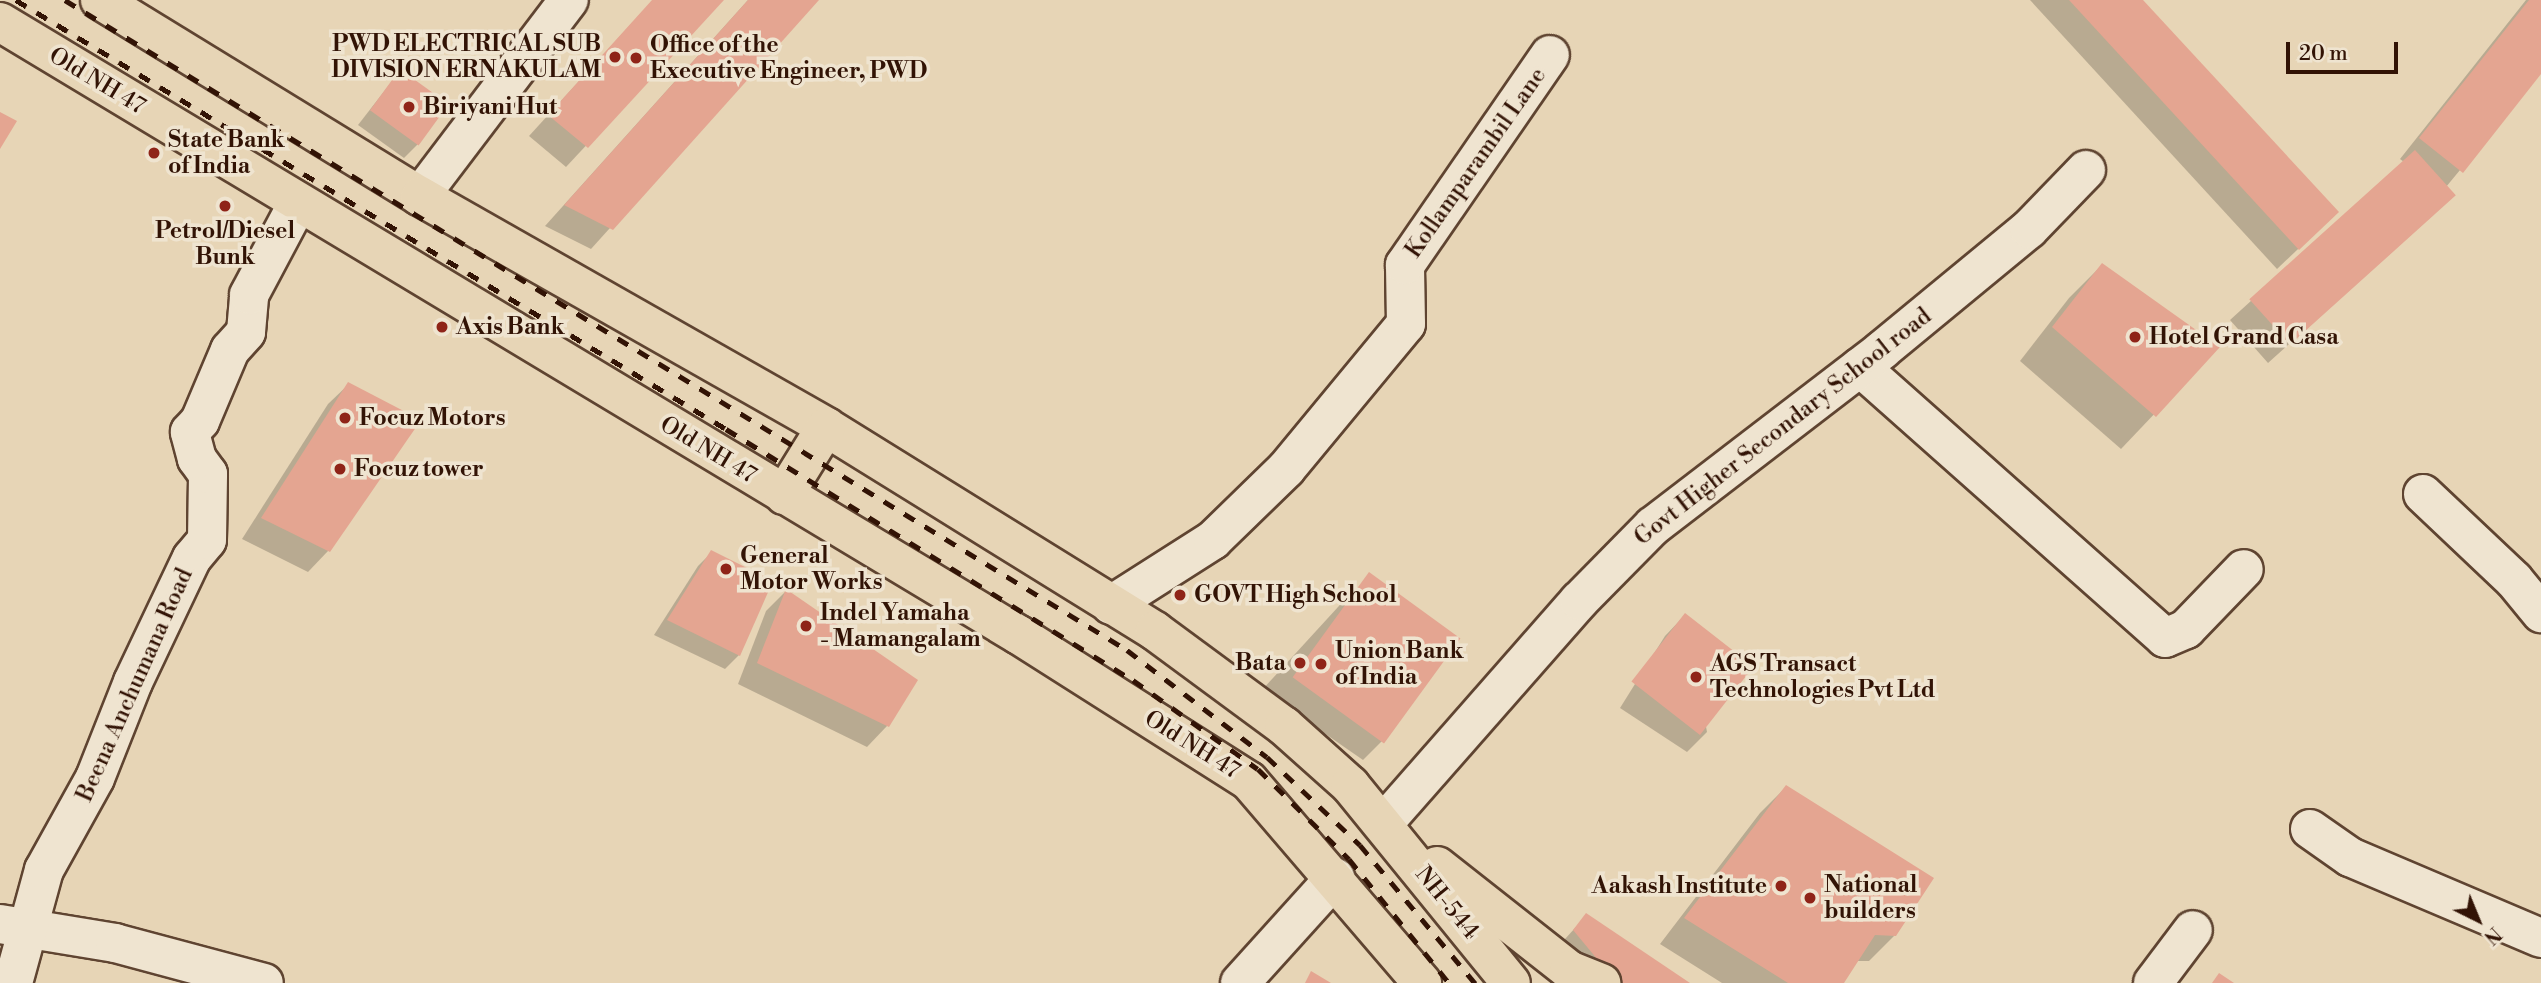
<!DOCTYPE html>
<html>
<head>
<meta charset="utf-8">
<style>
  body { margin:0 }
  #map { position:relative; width:2541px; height:983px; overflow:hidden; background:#e7d5b6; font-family:"Libre Bodoni",serif }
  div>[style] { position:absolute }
  .shadow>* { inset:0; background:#0003 }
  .building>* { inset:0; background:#e4a591; transform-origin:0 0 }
  .roads { filter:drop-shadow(2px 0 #5f4431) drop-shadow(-2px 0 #5f4431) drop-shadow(0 2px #5f4431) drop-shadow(0 -2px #5f4431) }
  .minor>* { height:38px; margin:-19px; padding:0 19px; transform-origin:19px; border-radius:19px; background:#efe4d0 }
  .major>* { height:38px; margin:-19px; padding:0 19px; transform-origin:19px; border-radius:19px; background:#e7d5b6 }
  .rail>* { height:5px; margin-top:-2.5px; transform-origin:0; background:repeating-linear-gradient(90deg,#321305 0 12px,transparent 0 24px) }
  .dots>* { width:19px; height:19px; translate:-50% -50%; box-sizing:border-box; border:4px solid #efe4d0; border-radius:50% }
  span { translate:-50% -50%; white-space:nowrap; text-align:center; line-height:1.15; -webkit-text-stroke:7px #efe4d0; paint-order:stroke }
  .poi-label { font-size:23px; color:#321305; font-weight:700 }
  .right { translate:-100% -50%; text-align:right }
  .left { translate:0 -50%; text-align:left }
  .street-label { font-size:23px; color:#321305 }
  .north { position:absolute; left:2443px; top:885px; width:70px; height:70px; -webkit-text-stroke:5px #efe4d0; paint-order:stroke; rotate:137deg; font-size:19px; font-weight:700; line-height:28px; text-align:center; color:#321305 }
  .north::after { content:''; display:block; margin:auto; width:24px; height:32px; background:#321305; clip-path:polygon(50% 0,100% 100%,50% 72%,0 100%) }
  .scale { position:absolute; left:2286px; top:42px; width:112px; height:32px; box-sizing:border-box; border:4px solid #321305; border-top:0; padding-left:9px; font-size:21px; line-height:24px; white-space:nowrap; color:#321305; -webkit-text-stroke:5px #efe4d0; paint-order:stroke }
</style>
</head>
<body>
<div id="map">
  <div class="shadow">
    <i style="clip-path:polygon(653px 0,722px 0,566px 167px,529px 136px)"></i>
    <i style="clip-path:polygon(748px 0,816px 0,591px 249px,545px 226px)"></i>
    <i style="clip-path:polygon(2030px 0,2140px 0,2316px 232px,2277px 269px)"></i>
    <i style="clip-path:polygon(2526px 0,2541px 0,2541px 72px,2446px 187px,2433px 215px,2268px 363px,2230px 320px,2404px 162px,2400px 159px)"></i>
    <i style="clip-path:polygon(400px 71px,418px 144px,404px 158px,358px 125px)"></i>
    <i style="clip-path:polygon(2102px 265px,2217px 348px,2121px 449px,2020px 361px,2069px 298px)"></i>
    <i style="clip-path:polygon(349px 384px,418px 420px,328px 551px,308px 572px,242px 539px,328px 404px)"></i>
    <i style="clip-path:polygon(712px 552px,739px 655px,725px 669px,654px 635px,698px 566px)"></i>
    <i style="clip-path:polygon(786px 591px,916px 680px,887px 726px,867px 747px,738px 684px,766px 611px)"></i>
    <i style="clip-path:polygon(1349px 595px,1383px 740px,1363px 760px,1262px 690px)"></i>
    <i style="clip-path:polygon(1685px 615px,1707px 732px,1687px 752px,1620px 708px,1665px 636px)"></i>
    <i style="clip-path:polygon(1786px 787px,1895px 935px,1869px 961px,1856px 961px,1842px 983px,1722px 983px,1660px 944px,1760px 813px)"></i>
    <i style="clip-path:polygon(1586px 916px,1687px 983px,1554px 951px)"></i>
  </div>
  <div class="building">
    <i style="clip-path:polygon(652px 0,724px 0,588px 148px,548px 115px)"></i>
    <i style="clip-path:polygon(748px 0,819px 0,613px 230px,564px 205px)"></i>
    <i style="clip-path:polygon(2069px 0,2143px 0,2339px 212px,2299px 250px)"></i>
    <i style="clip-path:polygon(2529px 0,2541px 0,2541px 74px,2463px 173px,2419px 138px)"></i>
    <i style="left:400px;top:69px;width:60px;height:51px;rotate:36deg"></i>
    <i style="clip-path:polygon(0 112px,17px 121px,0 149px)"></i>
    <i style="left:2415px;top:150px;width:61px;height:223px;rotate:48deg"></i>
    <i style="clip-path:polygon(2102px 263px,2220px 347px,2156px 417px,2052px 327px)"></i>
    <i style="clip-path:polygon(348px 382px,421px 420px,330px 552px,261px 518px)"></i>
    <i style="clip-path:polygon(711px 550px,773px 581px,740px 656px,667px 620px)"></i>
    <i style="left:1369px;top:572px;width:113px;height:130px;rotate:36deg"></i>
    <i style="clip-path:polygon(786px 589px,918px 680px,889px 727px,757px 663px)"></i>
    <i style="left:1685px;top:613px;width:87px;height:87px;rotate:38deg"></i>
    <i style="clip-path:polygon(1786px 785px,1934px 878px,1896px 936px,1875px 935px,1844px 983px,1788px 983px,1684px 918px)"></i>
    <i style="clip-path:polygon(1586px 913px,1690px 983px,1617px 983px,1573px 930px)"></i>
    <i style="clip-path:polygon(1311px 971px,1331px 983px,1305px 983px)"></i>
    <i style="clip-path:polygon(2219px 973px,2234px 983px,2212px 983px)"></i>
  </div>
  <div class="roads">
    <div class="minor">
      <i style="left:420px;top:196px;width:246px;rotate:-52.8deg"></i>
      <i style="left:1860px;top:367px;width:408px;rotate:41.6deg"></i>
      <i style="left:2165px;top:638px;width:23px;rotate:-23deg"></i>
      <i style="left:2186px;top:629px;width:83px;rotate:-46deg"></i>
      <i style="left:2423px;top:494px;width:125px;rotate:43.4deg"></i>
      <i style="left:2514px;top:580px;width:43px;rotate:50.7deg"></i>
      <i style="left:1111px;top:605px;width:121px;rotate:-32.5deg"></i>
      <i style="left:1213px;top:540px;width:102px;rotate:-44.2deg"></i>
      <i style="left:1286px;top:469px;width:188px;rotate:-50.4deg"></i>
      <i style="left:1406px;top:324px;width:59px;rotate:-91deg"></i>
      <i style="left:1405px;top:265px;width:255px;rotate:-55.4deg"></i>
      <i style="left:1383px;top:824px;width:297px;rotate:-48.7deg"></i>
      <i style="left:1579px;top:601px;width:105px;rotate:-45.4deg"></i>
      <i style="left:1653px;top:526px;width:289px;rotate:-37.5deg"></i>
      <i style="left:1882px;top:350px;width:190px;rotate:-39.5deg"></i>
      <i style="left:2029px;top:229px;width:82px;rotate:-46deg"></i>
      <i style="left:2310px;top:829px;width:49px;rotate:35deg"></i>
      <i style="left:2350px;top:857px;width:207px;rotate:23deg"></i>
      <i style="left:0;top:924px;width:117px;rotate:9.4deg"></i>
      <i style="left:115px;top:943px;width:154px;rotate:15deg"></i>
      <i style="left:13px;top:983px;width:117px;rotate:-74.7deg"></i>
      <i style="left:44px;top:870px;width:105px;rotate:-61deg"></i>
      <i style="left:95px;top:778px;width:103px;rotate:-68.4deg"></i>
      <i style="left:133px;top:682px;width:137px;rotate:-64.6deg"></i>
      <i style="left:192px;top:558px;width:23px;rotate:-50deg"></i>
      <i style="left:207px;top:540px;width:66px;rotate:-89.1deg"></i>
      <i style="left:208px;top:474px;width:19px;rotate:-126deg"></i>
      <i style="left:197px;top:459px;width:28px;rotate:-105deg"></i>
      <i style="left:190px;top:432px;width:15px;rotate:-48deg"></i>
      <i style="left:200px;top:421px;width:77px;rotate:-67.1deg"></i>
      <i style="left:230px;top:350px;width:24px;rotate:-48deg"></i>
      <i style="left:246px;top:332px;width:37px;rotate:-85deg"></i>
      <i style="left:249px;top:295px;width:104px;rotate:-62deg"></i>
      <i style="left:1240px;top:983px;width:142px;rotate:-47.9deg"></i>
      <i style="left:2153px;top:983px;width:66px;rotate:-53deg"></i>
    </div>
    <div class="major">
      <i style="left:100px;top:0;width:375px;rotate:31.5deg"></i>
      <i style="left:420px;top:196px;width:467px;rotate:29.6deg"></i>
      <i style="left:826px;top:427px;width:387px;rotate:31.8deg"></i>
      <i style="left:1155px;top:631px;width:160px;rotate:36.4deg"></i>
      <i style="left:1284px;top:726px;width:89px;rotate:41.8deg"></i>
      <i style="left:1350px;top:785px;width:255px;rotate:50.9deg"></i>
      <i style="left:0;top:22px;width:1189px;rotate:31.03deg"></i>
      <i style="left:1019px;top:635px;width:272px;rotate:32.4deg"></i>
      <i style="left:1249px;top:781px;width:266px;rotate:49.4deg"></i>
      <i style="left:784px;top:495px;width:80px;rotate:-58.3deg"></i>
      <i style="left:1437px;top:866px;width:168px;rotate:38.2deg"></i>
      <i style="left:1569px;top:970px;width:35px;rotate:22deg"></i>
    </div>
  </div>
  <div class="rail">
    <i style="left:16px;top:0;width:830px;rotate:31.14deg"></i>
    <i style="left:726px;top:429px;width:478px;rotate:31.7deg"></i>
    <i style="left:1133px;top:680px;width:153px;rotate:35.5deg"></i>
    <i style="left:1258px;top:769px;width:128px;rotate:44.7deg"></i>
    <i style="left:1349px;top:859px;width:159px;rotate:51.1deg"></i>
    <i style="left:65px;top:0;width:1245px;rotate:31.47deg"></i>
    <i style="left:1127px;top:650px;width:176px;rotate:37.4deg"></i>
    <i style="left:1267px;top:757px;width:128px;rotate:43.4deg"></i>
    <i style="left:1360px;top:845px;width:180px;rotate:50.2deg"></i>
  </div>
  <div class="dots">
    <i style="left:615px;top:57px;background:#8f2418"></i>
    <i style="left:636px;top:58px;background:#8f2418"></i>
    <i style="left:409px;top:107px;background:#8f2418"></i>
    <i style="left:154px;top:153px;background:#8f2418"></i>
    <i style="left:225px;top:206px;background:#8f2418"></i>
    <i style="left:442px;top:327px;background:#8f2418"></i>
    <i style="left:2135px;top:337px;background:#8f2418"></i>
    <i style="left:345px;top:418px;background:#8f2418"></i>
    <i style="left:340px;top:469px;background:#8f2418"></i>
    <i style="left:726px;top:569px;background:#8f2418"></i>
    <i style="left:1180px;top:595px;background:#8f2418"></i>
    <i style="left:806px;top:626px;background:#8f2418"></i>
    <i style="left:1300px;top:663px;background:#8f2418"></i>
    <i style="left:1321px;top:664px;background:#8f2418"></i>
    <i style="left:1696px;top:677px;background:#8f2418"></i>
    <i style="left:1781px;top:886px;background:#8f2418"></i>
    <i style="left:1810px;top:898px;background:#8f2418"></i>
  </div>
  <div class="poi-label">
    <span class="right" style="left:601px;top:57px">PWD ELECTRICAL SUB<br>DIVISION ERNAKULAM</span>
    <span class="left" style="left:650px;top:58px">Office of the<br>Executive Engineer, PWD</span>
    <span class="left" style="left:423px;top:107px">Biriyani Hut</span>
    <span class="left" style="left:168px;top:153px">State Bank<br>of India</span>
    <span style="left:225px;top:244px">Petrol/Diesel<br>Bunk</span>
    <span class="left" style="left:456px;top:327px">Axis Bank</span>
    <span class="left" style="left:2149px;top:337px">Hotel Grand Casa</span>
    <span class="left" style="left:359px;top:418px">Focuz Motors</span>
    <span class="left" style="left:354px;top:469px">Focuz tower</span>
    <span class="left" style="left:740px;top:569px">General<br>Motor Works</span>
    <span class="left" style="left:1194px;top:595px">GOVT High School</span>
    <span class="left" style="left:820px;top:626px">Indel Yamaha<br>- Mamangalam</span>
    <span class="left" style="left:1335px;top:664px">Union Bank<br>of India</span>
    <span class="right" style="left:1286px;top:663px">Bata</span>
    <span class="left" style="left:1710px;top:677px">AGS Transact<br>Technologies Pvt Ltd</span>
    <span class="left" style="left:1824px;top:898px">National<br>builders</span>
    <span class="right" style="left:1767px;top:886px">Aakash Institute</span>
  </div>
  <div class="street-label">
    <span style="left:97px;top:81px;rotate:31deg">Old NH 47</span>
    <span style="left:1476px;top:163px;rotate:-55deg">Kollamparambil Lane</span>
    <span style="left:1783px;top:427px;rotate:-38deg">Govt Higher Secondary School road</span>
    <span style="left:708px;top:450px;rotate:31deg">Old NH 47</span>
    <span style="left:135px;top:685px;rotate:-66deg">Beena Anchumana Road</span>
    <span style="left:1192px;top:745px;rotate:32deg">Old NH 47</span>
    <span style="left:1447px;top:903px;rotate:51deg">NH-544</span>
  </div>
  <div class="north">N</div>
  <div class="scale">20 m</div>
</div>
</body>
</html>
